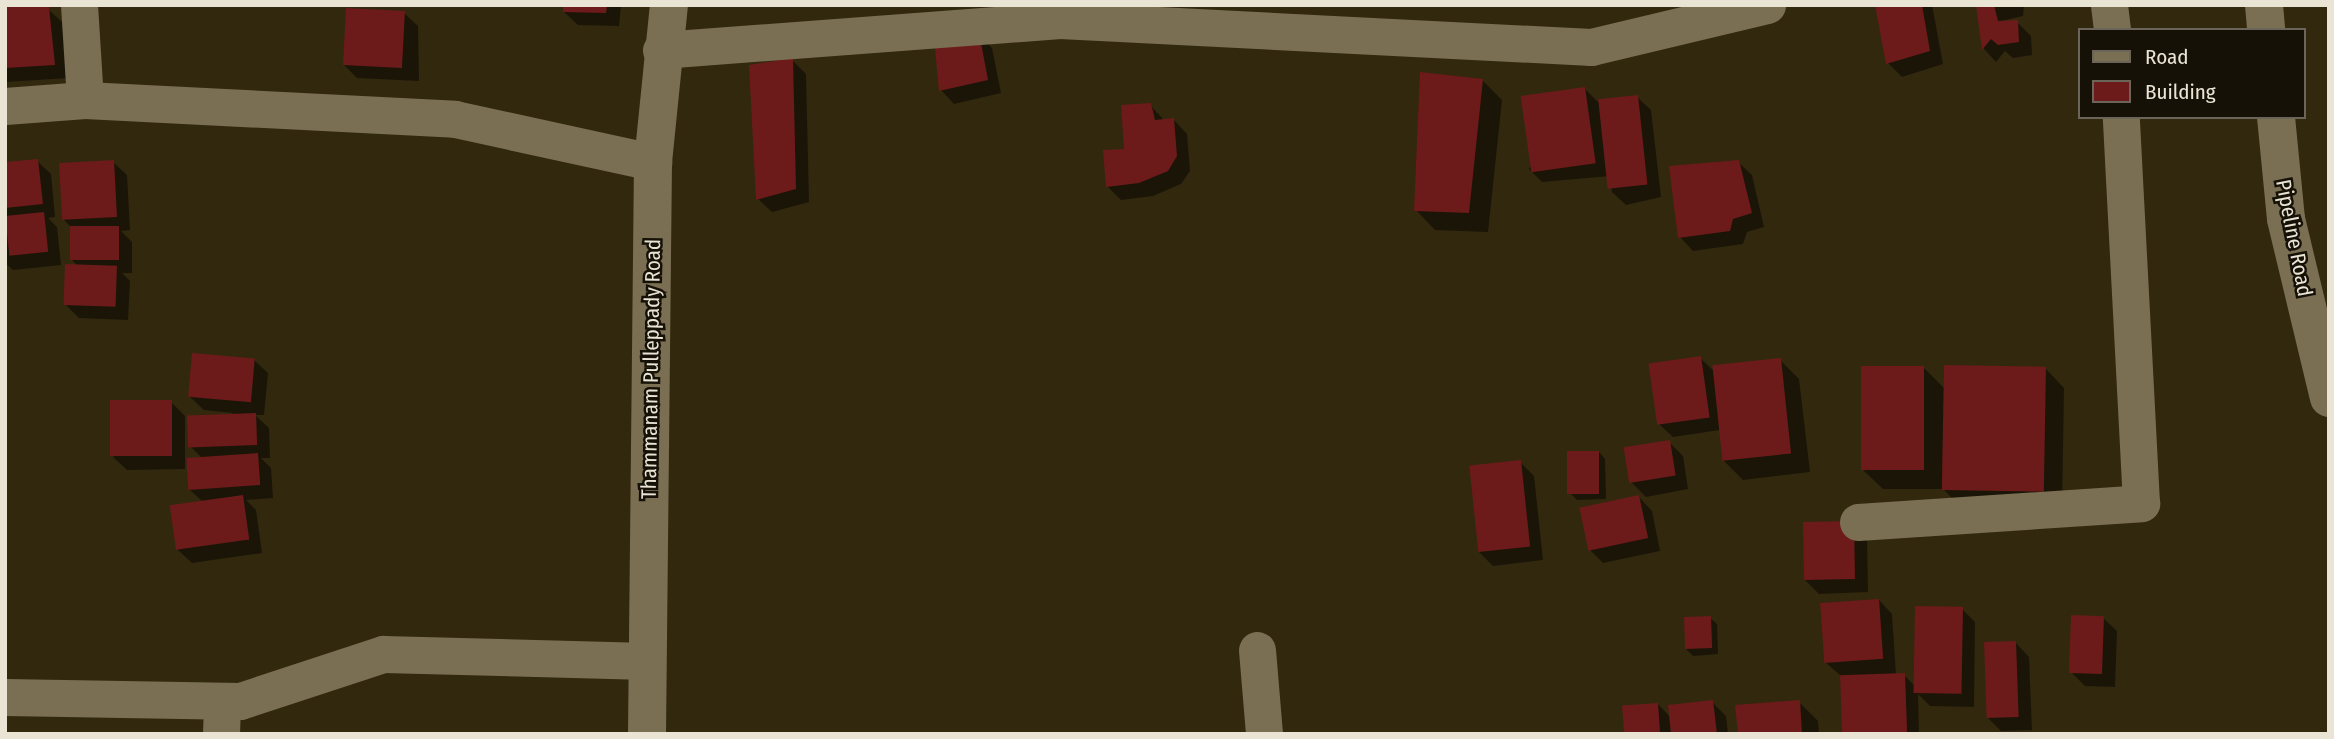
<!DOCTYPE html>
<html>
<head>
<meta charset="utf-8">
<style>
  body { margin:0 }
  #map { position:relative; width:2334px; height:739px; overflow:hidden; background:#32280e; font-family:"Fira Sans Condensed",sans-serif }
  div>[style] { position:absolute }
  .shadow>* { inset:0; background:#0007 }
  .building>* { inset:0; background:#6c1b1a; transform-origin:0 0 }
  .minor>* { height:37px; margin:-18.5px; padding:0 18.5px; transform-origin:18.5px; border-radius:18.5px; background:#7a6f53 }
  .tertiary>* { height:38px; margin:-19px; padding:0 19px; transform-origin:19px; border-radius:19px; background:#7a6f53 }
  .secondary>* { height:38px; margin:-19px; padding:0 19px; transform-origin:19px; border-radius:19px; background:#7a6f53 }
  span { translate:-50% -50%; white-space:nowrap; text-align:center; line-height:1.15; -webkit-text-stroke:5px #161107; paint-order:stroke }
  .street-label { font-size:21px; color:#eae4d5 }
  .frame { position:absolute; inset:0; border:7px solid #eae4d5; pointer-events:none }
  .legend { position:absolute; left:2078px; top:28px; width:228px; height:91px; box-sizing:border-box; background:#161107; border:2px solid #6b6559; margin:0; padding:9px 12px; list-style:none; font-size:21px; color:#eae4d5 }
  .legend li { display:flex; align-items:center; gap:14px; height:35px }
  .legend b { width:35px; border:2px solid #6b6559 }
</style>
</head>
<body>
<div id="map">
  <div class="shadow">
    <i style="clip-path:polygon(565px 5px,621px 5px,619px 26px,578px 25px,564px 12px)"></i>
    <i style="clip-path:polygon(1877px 5px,1932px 5px,1943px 64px,1902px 77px,1888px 63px)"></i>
    <i style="clip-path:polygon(1977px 5px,2024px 5px,2023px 16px,2001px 21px,2017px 22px,2031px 36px,2032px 55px,2013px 58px,2005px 51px,1996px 62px,1984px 49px)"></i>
    <i style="clip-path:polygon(5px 9px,48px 9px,62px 22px,68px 78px,5px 82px)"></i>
    <i style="clip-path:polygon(404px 13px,418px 26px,419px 81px,357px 78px,343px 64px)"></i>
    <i style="clip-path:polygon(979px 34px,992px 48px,1001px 93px,954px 104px,941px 90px)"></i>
    <i style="clip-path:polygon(792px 60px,806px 74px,809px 202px,772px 212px,758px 199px)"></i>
    <i style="clip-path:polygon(1482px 80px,1502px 100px,1488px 232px,1435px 230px,1416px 210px)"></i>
    <i style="clip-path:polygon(1585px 89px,1598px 102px,1637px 97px,1651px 110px,1661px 197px,1626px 205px,1612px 192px,1610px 176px,1542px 182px,1529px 169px)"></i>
    <i style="clip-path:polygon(1150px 105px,1165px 121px,1174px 120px,1187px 134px,1190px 171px,1181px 184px,1153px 196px,1121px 200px,1108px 187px)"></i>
    <i style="clip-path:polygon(37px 161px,51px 174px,55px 217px,48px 218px,57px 227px,61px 265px,13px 270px,5px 263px,5px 164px)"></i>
    <i style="clip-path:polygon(113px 162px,127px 175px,130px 230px,121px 231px,132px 242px,132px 273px,122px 273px,130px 281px,128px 320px,79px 318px,65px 304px,78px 266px,71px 259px,71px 227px,64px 220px)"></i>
    <i style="clip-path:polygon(1738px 162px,1752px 175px,1764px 227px,1747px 232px,1743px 244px,1693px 251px,1680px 237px)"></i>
    <i style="clip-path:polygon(1700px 358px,1714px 371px,1780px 360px,1799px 379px,1810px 472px,1743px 480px,1724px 461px,1720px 430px,1673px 437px,1659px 424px)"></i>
    <i style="clip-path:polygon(254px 360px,268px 373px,264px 415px,255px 415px,269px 428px,270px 458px,261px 458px,271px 468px,273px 498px,246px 500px,256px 510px,262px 553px,192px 563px,178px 550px,203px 502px,190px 490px,186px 459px,202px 458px,190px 446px,233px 413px,204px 410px,190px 397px)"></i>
    <i style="clip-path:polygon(1924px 368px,1945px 389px,2045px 368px,2064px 388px,2062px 511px,1963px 509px,1943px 489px,1883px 489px,1863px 470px)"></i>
    <i style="clip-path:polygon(171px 402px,185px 416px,185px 469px,127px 470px,113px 457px)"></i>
    <i style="clip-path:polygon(1669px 442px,1683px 456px,1688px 489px,1646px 497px,1632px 483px)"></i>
    <i style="clip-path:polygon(1599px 452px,1605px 459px,1606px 499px,1577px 500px,1570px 493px)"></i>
    <i style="clip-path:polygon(1520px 462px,1534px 476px,1543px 560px,1493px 566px,1479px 552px)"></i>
    <i style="clip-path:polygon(1639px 497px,1652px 511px,1660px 551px,1603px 563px,1589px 549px)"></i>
    <i style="clip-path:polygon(1804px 525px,1867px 537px,1868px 592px,1819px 594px,1805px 580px)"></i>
    <i style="clip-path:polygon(1879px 600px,1892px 614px,1896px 675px,1904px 675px,1916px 687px,1962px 609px,1975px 622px,1974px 707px,1930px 706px,1918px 694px,1919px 734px,1844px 734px,1841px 676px,1825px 662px)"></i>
    <i style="clip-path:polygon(1710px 618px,1717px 624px,1718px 654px,1693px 656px,1686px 649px)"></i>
    <i style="clip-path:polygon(2103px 618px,2117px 631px,2115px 687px,2085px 686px,2072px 673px)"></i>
    <i style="clip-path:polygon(2016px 643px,2029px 657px,2032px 730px,2001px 731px,1988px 718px)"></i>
    <i style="clip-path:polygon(1712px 702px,1726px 716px,1728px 734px,1625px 734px,1658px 704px,1671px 718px)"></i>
    <i style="clip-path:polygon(1799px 702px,1818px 721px,1819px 734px,1739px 734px)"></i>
  </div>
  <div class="building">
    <i style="clip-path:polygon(563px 5px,607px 5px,606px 13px,563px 12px)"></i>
    <i style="clip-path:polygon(1875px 5px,1922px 5px,1930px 51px,1886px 64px)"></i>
    <i style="clip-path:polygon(1976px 5px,1994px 5px,1998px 21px,2018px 20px,2019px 42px,1998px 45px,1991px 39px,1982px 50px)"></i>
    <i style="clip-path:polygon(5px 7px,49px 7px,55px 65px,5px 68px)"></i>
    <i style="left:346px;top:8px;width:59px;height:57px;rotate:3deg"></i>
    <i style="clip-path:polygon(979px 32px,988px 80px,939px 91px,934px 37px)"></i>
    <i style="clip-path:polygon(793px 58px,796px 189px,756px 200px,749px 65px)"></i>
    <i style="clip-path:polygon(1420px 72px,1483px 79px,1469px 213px,1414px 211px)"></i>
    <i style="left:1585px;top:87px;width:77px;height:65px;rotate:82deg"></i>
    <i style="left:1638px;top:95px;width:90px;height:40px;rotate:84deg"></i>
    <i style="clip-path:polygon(1151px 103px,1155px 120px,1174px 118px,1177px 156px,1168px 171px,1139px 183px,1106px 187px,1103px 150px,1124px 149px,1121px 105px)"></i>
    <i style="clip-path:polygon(38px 159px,43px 204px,5px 208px,5px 162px)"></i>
    <i style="left:114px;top:160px;width:57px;height:55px;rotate:87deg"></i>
    <i style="clip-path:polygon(1739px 160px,1752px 213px,1733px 219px,1730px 231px,1678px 238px,1669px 166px)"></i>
    <i style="left:44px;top:212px;width:40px;height:39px;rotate:84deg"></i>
    <i style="left:70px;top:226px;width:49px;height:34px"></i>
    <i style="left:65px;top:264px;width:52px;height:41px;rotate:2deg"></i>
    <i style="left:192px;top:353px;width:63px;height:44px;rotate:5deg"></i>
    <i style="left:1701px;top:356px;width:62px;height:53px;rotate:82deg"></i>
    <i style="left:1781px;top:358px;width:96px;height:69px;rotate:84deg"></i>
    <i style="left:1944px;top:365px;width:102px;height:125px;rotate:1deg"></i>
    <i style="left:1861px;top:366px;width:63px;height:104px"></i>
    <i style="left:172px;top:400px;width:56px;height:62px;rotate:90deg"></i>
    <i style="left:256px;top:413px;width:32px;height:69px;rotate:88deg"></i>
    <i style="left:1670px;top:440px;width:36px;height:47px;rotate:81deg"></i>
    <i style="left:1567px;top:451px;width:32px;height:43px"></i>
    <i style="left:258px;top:453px;width:32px;height:72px;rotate:86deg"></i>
    <i style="left:1521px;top:460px;width:87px;height:52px;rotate:84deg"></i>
    <i style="left:243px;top:495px;width:45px;height:74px;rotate:82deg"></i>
    <i style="left:1639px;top:495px;width:44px;height:61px;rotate:78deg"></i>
    <i style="left:1854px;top:521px;width:58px;height:51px;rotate:89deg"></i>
    <i style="left:1879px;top:599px;width:60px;height:59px;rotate:86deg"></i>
    <i style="left:1915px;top:606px;width:48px;height:87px;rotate:1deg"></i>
    <i style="left:2071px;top:615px;width:33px;height:58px;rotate:2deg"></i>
    <i style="left:1711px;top:616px;width:32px;height:27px;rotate:88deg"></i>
    <i style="left:2016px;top:641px;width:76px;height:32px;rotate:88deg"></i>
    <i style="left:1905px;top:673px;width:61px;height:65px;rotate:88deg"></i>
    <i style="clip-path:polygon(1713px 700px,1717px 734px,1671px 734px,1668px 705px)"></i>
    <i style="clip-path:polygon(1800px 700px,1802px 734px,1738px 734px,1735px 705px)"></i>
    <i style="left:1658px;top:703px;width:31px;height:36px;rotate:86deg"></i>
  </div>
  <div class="minor">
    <i style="left:2109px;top:5px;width:25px;rotate:83deg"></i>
    <i style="left:661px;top:50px;width:400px;rotate:-4.3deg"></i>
    <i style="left:1060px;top:20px;width:532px;rotate:2.91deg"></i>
    <i style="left:1591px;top:47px;width:181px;rotate:-13.4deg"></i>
    <i style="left:85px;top:100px;width:370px;rotate:2.9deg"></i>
    <i style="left:455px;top:119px;width:203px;rotate:12.3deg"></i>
    <i style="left:5px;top:106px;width:80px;rotate:-4.3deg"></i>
    <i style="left:85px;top:100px;width:95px;rotate:-93.6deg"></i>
    <i style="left:1858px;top:522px;width:284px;rotate:-3.8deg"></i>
    <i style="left:2141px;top:503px;width:387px;rotate:-93deg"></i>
    <i style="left:1257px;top:650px;width:84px;rotate:85.2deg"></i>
    <i style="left:5px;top:697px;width:235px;rotate:1deg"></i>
    <i style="left:240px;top:701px;width:151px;rotate:-18.2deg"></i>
    <i style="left:383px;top:654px;width:264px;rotate:1.5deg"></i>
    <i style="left:221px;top:734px;width:33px;rotate:-88deg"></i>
  </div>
  <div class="tertiary">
    <i style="left:2264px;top:5px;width:25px;rotate:85deg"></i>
    <i style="left:2276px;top:117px;width:102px;rotate:84.4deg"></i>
    <i style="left:2286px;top:219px;width:184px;rotate:76.5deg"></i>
  </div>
  <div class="secondary">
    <i style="left:647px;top:734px;width:572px;rotate:-89.4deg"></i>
    <i style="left:653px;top:162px;width:158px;rotate:-84.2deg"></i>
  </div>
  <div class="street-label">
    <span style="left:2294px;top:238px;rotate:79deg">Pipeline Road</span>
    <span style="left:651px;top:369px;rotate:-89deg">Thammanam Pulleppady Road</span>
  </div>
  <div class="frame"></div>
  <ul class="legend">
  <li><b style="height:9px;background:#7a6f53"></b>Road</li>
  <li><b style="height:19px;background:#6c1b1a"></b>Building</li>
  </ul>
</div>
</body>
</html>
